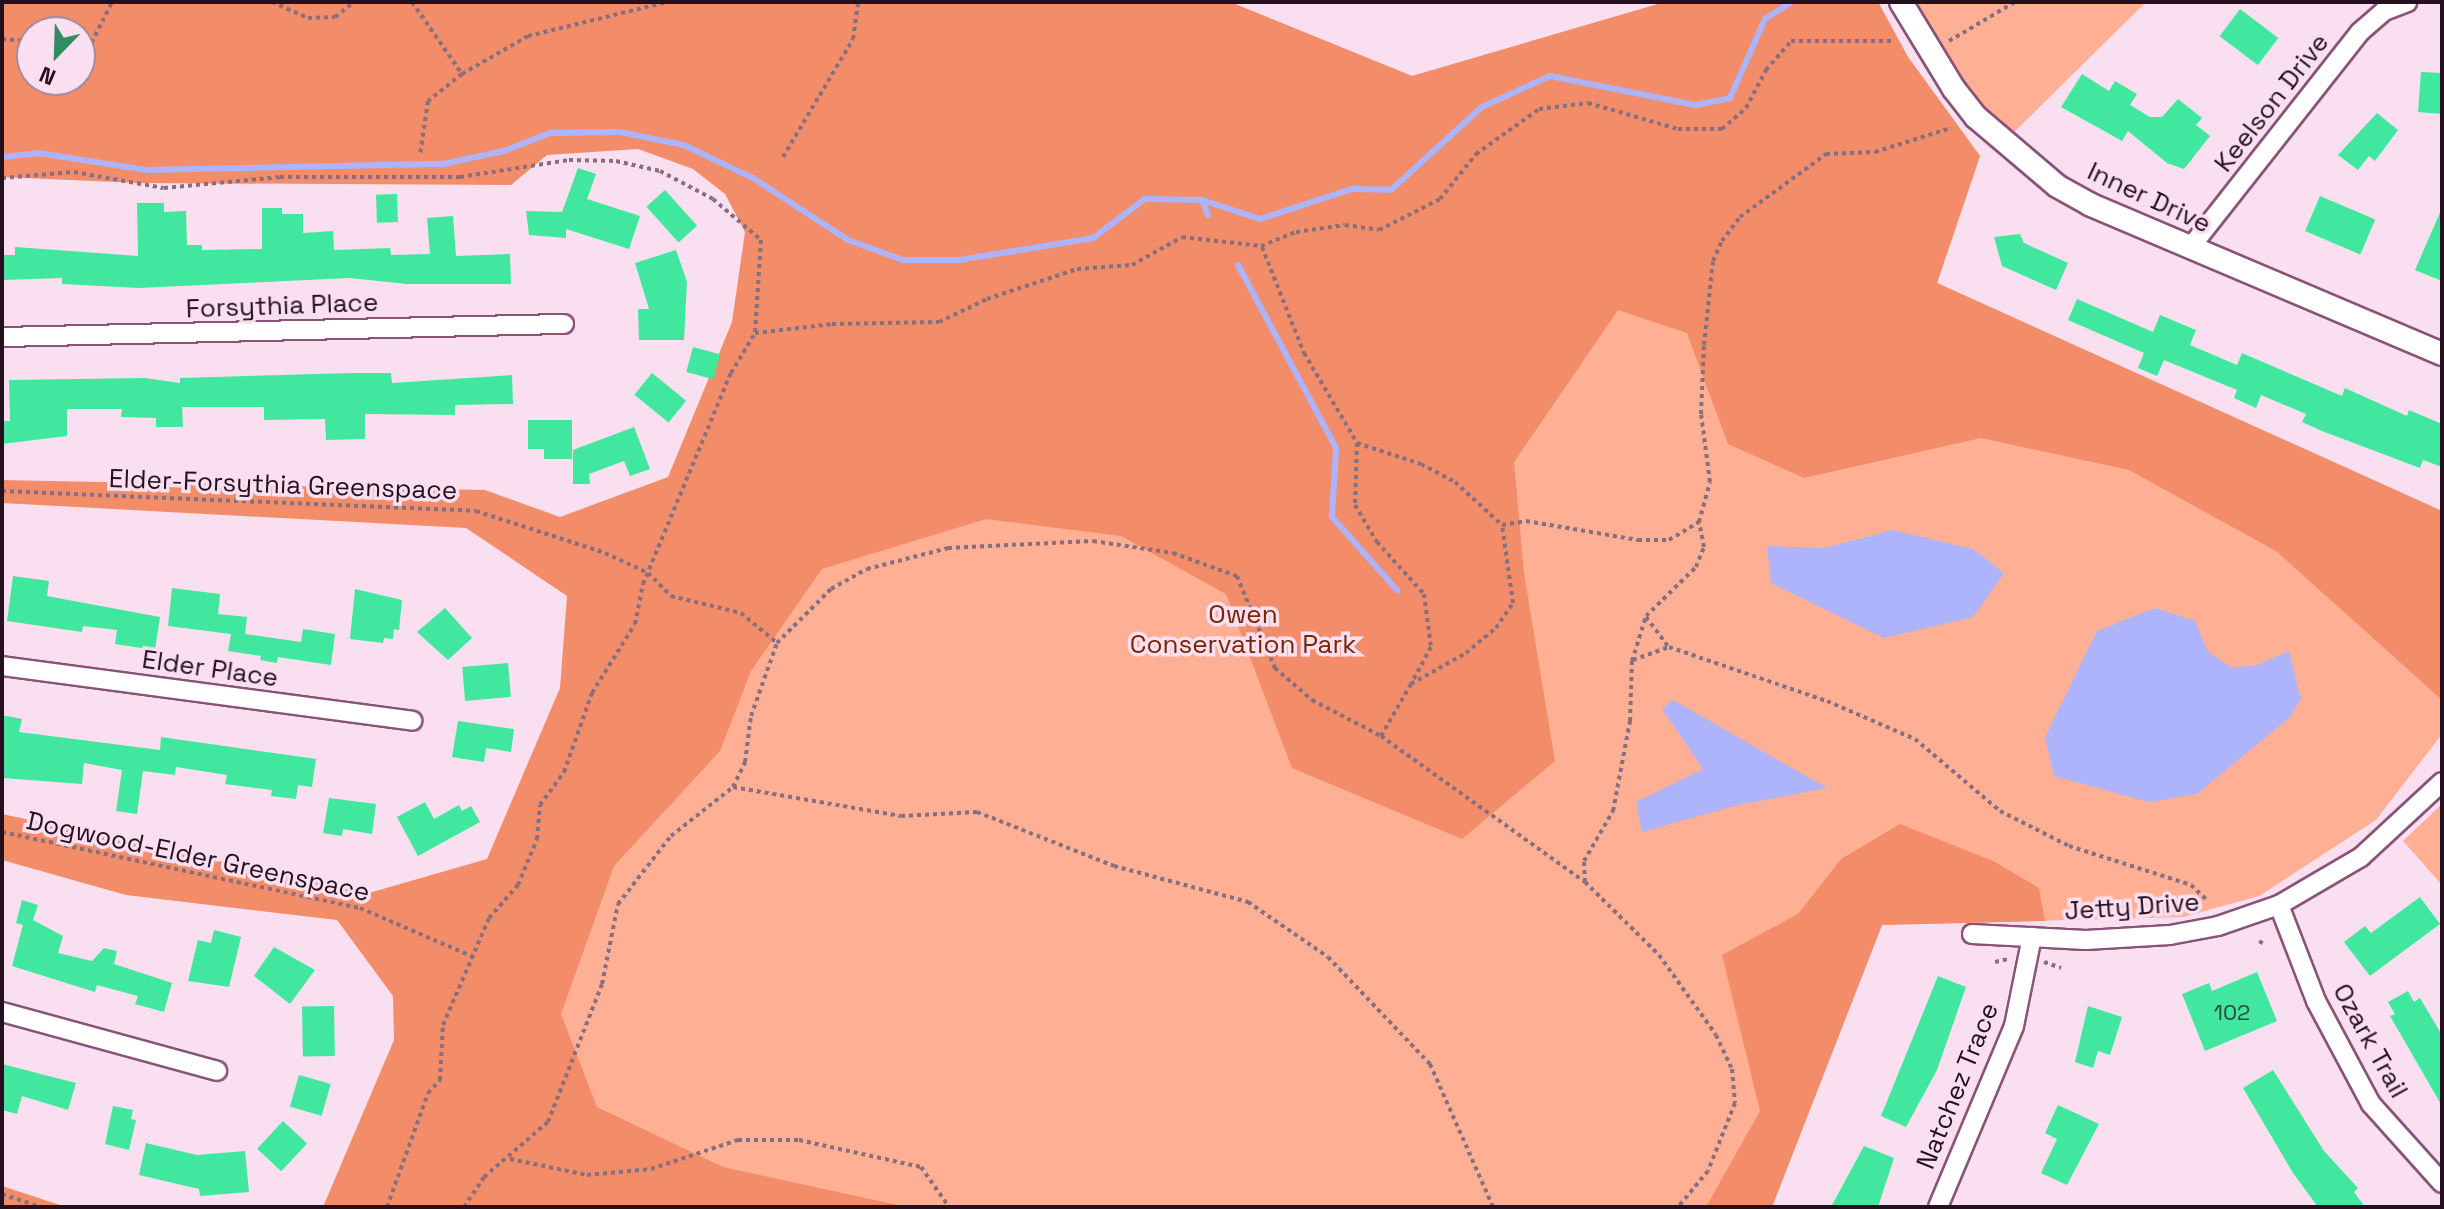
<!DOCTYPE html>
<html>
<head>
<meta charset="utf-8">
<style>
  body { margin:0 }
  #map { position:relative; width:2444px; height:1209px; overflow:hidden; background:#f9dff0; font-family:"Space Grotesk",sans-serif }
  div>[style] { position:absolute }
  .green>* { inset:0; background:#ffaf93 }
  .forest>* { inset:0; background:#f38c68 }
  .water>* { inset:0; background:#adb4fb }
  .stream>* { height:6px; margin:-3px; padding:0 3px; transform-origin:3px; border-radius:3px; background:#adb4fb }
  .building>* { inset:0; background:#42e79f; transform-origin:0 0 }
  .path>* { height:4px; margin-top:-2px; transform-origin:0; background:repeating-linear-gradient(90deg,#876f7f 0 4px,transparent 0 8px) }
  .roads { filter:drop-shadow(2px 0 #895378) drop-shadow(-2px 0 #895378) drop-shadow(0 2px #895378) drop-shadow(0 -2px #895378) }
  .minor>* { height:18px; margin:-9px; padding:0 9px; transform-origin:9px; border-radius:9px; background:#fff }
  .tertiary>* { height:22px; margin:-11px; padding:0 11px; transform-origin:11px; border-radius:11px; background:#fff }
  span { translate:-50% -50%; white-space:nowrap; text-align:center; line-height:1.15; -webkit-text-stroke:7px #f9dff0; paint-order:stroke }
  .number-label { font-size:22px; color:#2c463f }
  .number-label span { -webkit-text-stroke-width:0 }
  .street-label { font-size:26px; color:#25101f }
  .park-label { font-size:26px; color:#762603 }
  .frame { position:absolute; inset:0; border:4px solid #25101f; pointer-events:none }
  .north { position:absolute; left:16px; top:16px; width:80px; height:80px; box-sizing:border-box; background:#f9dff0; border:2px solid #a48c9c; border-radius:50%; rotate:203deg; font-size:22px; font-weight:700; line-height:32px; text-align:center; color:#25101f }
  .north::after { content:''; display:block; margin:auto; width:28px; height:36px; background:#328c63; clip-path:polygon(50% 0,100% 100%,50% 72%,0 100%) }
</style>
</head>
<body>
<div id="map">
  <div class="green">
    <i style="clip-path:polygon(885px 2px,1230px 2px,1412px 76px,1665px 2px,1878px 2px,1908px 57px,1980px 156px,1937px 283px,2442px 511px,2442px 734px,2376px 820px,2259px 896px,2183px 917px,1882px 925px,1772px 1207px,363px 1207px)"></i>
    <i style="clip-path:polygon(1901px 2px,2146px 2px,2003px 143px)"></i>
    <i style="clip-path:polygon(2442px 804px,2442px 885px,2403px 841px)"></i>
  </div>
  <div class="forest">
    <i style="clip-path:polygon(evenodd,2px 2px,1230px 2px,1412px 76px,1665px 2px,1878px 2px,1908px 57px,1980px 156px,1937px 283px,2442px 511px,2442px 700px,2276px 551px,2129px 470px,1981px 438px,1804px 478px,1728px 444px,1687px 333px,1618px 310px,1514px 462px,1524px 573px,1555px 761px,1462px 839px,1292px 768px,1226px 594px,1121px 536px,986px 519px,822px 569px,751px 671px,720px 751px,614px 866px,561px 1014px,597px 1107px,723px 1167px,907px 1207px,323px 1207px,394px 1040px,393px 996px,337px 920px,126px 895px,2px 860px,2px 814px,369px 893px,487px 859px,560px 688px,567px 596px,466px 528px,2px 503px,2px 480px,485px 490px,560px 517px,668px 477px,732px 322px,745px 232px,725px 194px,693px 169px,638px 149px,547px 155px,511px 185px,139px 183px,2px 177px,2px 2px,32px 32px,80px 32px,80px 80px,32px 80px,32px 32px)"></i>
    <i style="clip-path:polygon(1900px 824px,1993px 861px,2039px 888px,2045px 921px,1882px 925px,1772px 1207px,1706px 1207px,1760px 1111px,1722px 955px,1798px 914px,1841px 859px)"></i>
    <i style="clip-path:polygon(2px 1186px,66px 1207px,11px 1207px,2px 1204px)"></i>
  </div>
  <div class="water">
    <i style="clip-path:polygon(1893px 530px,1973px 549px,2004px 573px,1973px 617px,1884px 638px,1771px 583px,1767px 546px,1824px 548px)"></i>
    <i style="clip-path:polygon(2155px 608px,2195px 621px,2208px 652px,2231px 667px,2255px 666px,2289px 651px,2301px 699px,2290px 717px,2197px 794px,2149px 802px,2054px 776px,2045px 737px,2097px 631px)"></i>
    <i style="clip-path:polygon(1673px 700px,1827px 788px,1738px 805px,1642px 832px,1636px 802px,1703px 769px,1662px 709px)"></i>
  </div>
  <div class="stream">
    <i style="left:2px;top:157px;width:36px;rotate:-6deg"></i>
    <i style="left:38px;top:153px;width:109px;rotate:8.9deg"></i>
    <i style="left:146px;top:170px;width:297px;rotate:-1.2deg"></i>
    <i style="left:443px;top:164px;width:62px;rotate:-12deg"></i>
    <i style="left:504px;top:151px;width:49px;rotate:-21.4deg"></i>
    <i style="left:550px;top:133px;width:70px;rotate:-0.8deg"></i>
    <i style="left:620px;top:132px;width:65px;rotate:11.5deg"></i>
    <i style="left:684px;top:145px;width:76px;rotate:25.6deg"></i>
    <i style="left:753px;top:178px;width:113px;rotate:33.1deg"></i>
    <i style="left:848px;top:240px;width:59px;rotate:20deg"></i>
    <i style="left:903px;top:260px;width:56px"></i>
    <i style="left:959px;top:260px;width:136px;rotate:-9.3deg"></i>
    <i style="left:1093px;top:238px;width:65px;rotate:-36.9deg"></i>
    <i style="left:1145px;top:199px;width:57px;rotate:1deg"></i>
    <i style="left:1202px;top:200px;width:61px;rotate:18.1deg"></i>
    <i style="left:1260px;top:219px;width:97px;rotate:-18.1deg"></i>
    <i style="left:1352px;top:189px;width:39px;rotate:1deg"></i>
    <i style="left:1391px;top:190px;width:123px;rotate:-42.4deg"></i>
    <i style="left:1482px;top:107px;width:75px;rotate:-24.5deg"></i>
    <i style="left:1550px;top:76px;width:148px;rotate:11.3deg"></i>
    <i style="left:1695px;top:105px;width:36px;rotate:-11deg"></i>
    <i style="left:1730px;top:98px;width:86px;rotate:-66.1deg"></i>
    <i style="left:1765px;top:19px;width:31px;rotate:-33deg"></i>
    <i style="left:1202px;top:200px;width:16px;rotate:68deg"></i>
    <i style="left:1238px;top:265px;width:208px;rotate:61.8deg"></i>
    <i style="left:1336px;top:448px;width:69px;rotate:93.3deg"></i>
    <i style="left:1332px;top:517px;width:98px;rotate:48.3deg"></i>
  </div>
  <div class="building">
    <i style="left:2240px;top:9px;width:48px;height:34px;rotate:37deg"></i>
    <i style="clip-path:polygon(2421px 72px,2442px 73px,2442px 114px,2418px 112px)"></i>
    <i style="clip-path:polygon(2082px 74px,2109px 91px,2115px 81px,2137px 94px,2130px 105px,2150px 117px,2162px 117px,2178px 99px,2202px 118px,2196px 125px,2210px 136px,2184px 169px,2167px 163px,2128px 131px,2122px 141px,2061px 107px)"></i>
    <i style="clip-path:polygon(2377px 113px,2398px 130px,2375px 161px,2369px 156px,2358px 170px,2338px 155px)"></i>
    <i style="clip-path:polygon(578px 168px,596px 174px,587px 199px,640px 216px,629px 249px,566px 229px,566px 238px,529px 235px,526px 211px,562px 212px)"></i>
    <i style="left:665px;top:190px;width:48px;height:25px;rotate:48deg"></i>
    <i style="left:397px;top:194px;width:28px;height:21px;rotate:88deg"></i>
    <i style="left:2320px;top:196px;width:60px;height:38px;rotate:23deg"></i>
    <i style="clip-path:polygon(137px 203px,164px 203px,164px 212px,186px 211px,187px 245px,202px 245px,202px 250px,262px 249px,262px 208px,282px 208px,282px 214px,303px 214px,303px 233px,333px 231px,334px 250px,390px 248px,391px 255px,430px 254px,427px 218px,453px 216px,456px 256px,510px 254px,511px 284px,407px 284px,350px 278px,139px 288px,62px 284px,62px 278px,2px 280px,2px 255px,15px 255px,15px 247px,138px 256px)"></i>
    <i style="clip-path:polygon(2442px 208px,2442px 281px,2415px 270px)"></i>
    <i style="clip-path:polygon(2020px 234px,2024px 243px,2068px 263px,2056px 290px,2002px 266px,1994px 237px)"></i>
    <i style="clip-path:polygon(676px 250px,687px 282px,684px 340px,639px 340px,638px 309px,649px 309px,635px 263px)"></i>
    <i style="clip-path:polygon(2077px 299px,2153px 332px,2160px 315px,2196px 330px,2190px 345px,2237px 365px,2242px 353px,2342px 396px,2345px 388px,2407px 416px,2409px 410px,2442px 424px,2442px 467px,2423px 460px,2420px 468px,2322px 431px,2302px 422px,2306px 414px,2261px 395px,2256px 408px,2234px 398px,2237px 390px,2164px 360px,2157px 376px,2138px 368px,2144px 353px,2068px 320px)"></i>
    <i style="left:693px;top:347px;width:28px;height:26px;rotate:15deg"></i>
    <i style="clip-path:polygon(353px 373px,391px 373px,392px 383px,512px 375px,513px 404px,455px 405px,455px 415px,365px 414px,365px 439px,326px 440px,325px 419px,264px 420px,264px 407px,182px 407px,183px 427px,156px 427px,156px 418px,121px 417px,122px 409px,67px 409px,67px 436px,2px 444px,2px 421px,10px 421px,9px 380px,145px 378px,180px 383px,180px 378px)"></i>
    <i style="left:652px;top:373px;width:44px;height:28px;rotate:39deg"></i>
    <i style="clip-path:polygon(528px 420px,572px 420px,572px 459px,544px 459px,544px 449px,528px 449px)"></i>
    <i style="clip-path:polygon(634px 427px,650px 469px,630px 476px,624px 461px,589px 474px,590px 484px,573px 484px,573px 450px)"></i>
    <i style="clip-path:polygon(13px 576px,49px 581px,47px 596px,160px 617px,155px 650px,115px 644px,117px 630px,83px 626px,82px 632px,7px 621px)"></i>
    <i style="clip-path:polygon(172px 588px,220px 594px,218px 614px,247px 617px,245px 634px,301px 642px,303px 629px,335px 634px,331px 665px,278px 657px,277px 663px,260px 660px,261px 656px,228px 651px,231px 634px,168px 626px)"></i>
    <i style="clip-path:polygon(355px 589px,402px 600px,399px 630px,394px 629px,393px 639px,384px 638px,383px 643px,350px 639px)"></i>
    <i style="clip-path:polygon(445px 608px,472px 638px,448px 660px,417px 632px)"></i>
    <i style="left:508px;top:663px;width:34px;height:46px;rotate:85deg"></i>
    <i style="clip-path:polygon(2px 715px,22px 719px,19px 732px,160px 750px,161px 737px,316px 759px,312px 787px,298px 785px,296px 799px,271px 796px,272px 790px,225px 784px,227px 775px,176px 767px,175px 775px,143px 771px,137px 814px,116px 811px,122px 770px,84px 763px,82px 784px,2px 778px)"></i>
    <i style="clip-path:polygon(458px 721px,514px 729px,511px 752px,486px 748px,484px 762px,452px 757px)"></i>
    <i style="clip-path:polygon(329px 798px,376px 804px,372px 834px,343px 829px,342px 836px,323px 833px)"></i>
    <i style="clip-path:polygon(425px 802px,434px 819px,459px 805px,462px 811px,471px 806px,480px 822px,418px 856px,397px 817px)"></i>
    <i style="clip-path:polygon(2420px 897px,2440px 924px,2370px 976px,2344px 942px,2365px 926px,2371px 933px)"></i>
    <i style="clip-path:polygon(22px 900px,38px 905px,33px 920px,63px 936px,58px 953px,92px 961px,104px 948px,117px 951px,114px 964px,172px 983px,164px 1012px,135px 1004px,138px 996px,97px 985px,95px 992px,12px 966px,23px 925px,16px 923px)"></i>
    <i style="clip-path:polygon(214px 930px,241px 937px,229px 987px,188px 981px,198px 940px,211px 943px)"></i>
    <i style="clip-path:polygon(274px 947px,315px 970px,290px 1004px,254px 976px)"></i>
    <i style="clip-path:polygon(2257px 972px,2277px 1021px,2205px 1051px,2182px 994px,2209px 983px,2212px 991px)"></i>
    <i style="clip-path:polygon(1938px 976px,1966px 987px,1937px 1070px,1906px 1127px,1881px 1116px)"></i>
    <i style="clip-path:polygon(2408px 991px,2414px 1002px,2420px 998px,2442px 1035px,2442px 1106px,2390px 1016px,2395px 1014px,2388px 1002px)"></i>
    <i style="left:334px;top:1006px;width:50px;height:32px;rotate:89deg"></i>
    <i style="clip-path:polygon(2088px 1006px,2122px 1017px,2110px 1055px,2098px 1051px,2093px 1068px,2075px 1062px)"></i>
    <i style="clip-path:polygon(2px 1064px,76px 1083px,68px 1110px,22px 1096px,17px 1114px,2px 1110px)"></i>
    <i style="clip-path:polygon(2273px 1070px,2324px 1151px,2358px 1188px,2354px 1192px,2365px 1207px,2318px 1207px,2293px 1173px,2243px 1088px)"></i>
    <i style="left:299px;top:1075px;width:33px;height:33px;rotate:16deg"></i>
    <i style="clip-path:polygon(2058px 1105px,2099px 1124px,2067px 1185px,2041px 1173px,2057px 1139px,2045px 1133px)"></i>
    <i style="clip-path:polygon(113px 1106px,133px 1110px,131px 1119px,136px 1120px,129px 1150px,105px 1144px)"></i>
    <i style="left:283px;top:1121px;width:33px;height:38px;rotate:43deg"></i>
    <i style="clip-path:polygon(146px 1143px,197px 1155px,245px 1151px,249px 1192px,200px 1196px,199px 1189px,139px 1175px)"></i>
    <i style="clip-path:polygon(1864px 1146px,1894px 1158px,1878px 1207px,1831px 1207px)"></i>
  </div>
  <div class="path">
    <i style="left:218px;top:2px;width:28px"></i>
    <i style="left:272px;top:2px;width:39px;rotate:24deg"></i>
    <i style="left:308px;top:18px;width:27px;rotate:-2deg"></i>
    <i style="left:335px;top:17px;width:24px;rotate:-38deg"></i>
    <i style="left:412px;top:2px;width:88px;rotate:55.2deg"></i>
    <i style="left:462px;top:74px;width:43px;rotate:141.5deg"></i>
    <i style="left:428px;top:101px;width:55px;rotate:98.4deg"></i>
    <i style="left:2px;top:39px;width:30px;rotate:4deg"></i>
    <i style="left:1949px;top:41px;width:77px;rotate:-30.6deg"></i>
    <i style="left:80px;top:50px;width:8px"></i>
    <i style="left:88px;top:50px;width:54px;rotate:-63.4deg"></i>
    <i style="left:462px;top:74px;width:76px;rotate:-29.9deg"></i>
    <i style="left:528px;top:36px;width:143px;rotate:-13.7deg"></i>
    <i style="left:783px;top:157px;width:137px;rotate:-59.3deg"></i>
    <i style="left:853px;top:39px;width:37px;rotate:-82deg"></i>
    <i style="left:2px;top:178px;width:72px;rotate:-4.8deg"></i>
    <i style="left:74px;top:172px;width:91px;rotate:10.1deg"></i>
    <i style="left:164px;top:188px;width:117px;rotate:-5.4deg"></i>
    <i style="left:280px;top:177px;width:180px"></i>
    <i style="left:460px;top:177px;width:110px;rotate:-8.9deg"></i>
    <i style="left:569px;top:160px;width:47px;rotate:1.2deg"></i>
    <i style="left:616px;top:161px;width:45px;rotate:12.8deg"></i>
    <i style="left:660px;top:171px;width:60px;rotate:27.8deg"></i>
    <i style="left:713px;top:199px;width:63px;rotate:40.5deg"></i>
    <i style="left:761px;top:240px;width:93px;rotate:93.7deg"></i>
    <i style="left:1262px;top:247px;width:114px;rotate:68.4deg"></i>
    <i style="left:1304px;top:353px;width:104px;rotate:59.5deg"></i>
    <i style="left:1357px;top:443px;width:67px;rotate:18.2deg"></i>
    <i style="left:1421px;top:464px;width:38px;rotate:28deg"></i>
    <i style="left:1455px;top:482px;width:64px;rotate:42.5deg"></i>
    <i style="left:1357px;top:443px;width:62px;rotate:91.8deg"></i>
    <i style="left:1355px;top:505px;width:43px;rotate:59.3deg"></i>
    <i style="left:1377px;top:542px;width:70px;rotate:47.9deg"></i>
    <i style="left:1424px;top:594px;width:53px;rotate:82.5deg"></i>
    <i style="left:1431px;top:647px;width:42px;rotate:118.4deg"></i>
    <i style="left:2px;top:491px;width:474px;rotate:2.4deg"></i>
    <i style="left:476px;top:511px;width:136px;rotate:18deg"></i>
    <i style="left:605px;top:553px;width:47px;rotate:24.9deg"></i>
    <i style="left:648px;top:573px;width:33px;rotate:45deg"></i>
    <i style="left:671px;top:596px;width:72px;rotate:13.7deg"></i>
    <i style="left:741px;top:613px;width:47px;rotate:39.8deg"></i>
    <i style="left:1646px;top:617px;width:38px;rotate:53deg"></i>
    <i style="left:1633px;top:660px;width:38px;rotate:-20deg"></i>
    <i style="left:1669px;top:647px;width:167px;rotate:18.9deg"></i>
    <i style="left:1827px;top:701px;width:96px;rotate:23.4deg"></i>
    <i style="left:1915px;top:739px;width:111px;rotate:40.3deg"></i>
    <i style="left:2000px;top:811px;width:77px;rotate:26.9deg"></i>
    <i style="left:2069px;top:846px;width:128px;rotate:17.7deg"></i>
    <i style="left:2191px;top:885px;width:23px;rotate:43deg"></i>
    <i style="left:1381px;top:736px;width:60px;rotate:-60deg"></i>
    <i style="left:1411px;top:684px;width:63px;rotate:-29.4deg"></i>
    <i style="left:1466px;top:653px;width:39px;rotate:-40deg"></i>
    <i style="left:1496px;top:628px;width:30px;rotate:-56deg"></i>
    <i style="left:1513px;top:603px;width:79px;rotate:-98deg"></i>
    <i style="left:1502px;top:525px;width:24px;rotate:-9deg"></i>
    <i style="left:1526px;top:521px;width:114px;rotate:9.6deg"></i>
    <i style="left:1638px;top:540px;width:31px"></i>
    <i style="left:1669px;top:540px;width:35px;rotate:-31deg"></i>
    <i style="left:733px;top:787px;width:28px;rotate:-64deg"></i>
    <i style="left:745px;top:762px;width:46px;rotate:-82.6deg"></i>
    <i style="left:751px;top:716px;width:77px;rotate:-70.4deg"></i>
    <i style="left:777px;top:643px;width:76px;rotate:-45deg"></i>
    <i style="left:831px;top:589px;width:41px;rotate:-29.1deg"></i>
    <i style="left:867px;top:569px;width:84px;rotate:-14.5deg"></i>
    <i style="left:948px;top:548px;width:145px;rotate:-2.8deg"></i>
    <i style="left:1093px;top:541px;width:81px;rotate:8.5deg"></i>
    <i style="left:1173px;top:553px;width:68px;rotate:19.8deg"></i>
    <i style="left:1237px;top:576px;width:100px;rotate:67.6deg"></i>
    <i style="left:1275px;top:668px;width:49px;rotate:40.9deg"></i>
    <i style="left:1312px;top:700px;width:78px;rotate:27.6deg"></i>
    <i style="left:1381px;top:736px;width:251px;rotate:35.6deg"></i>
    <i style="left:1585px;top:882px;width:104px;rotate:44.6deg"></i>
    <i style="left:1659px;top:955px;width:98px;rotate:54.5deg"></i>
    <i style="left:1716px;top:1035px;width:38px;rotate:65deg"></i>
    <i style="left:1732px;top:1069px;width:34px;rotate:85deg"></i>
    <i style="left:1735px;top:1103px;width:73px;rotate:111.7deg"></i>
    <i style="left:1708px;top:1171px;width:47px;rotate:129.8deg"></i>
    <i style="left:2px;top:832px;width:366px;rotate:12deg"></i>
    <i style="left:360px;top:908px;width:124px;rotate:23.3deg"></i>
    <i style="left:1585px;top:882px;width:21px;rotate:-93deg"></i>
    <i style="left:1584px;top:861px;width:58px;rotate:-59.9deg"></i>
    <i style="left:1613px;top:811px;width:92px;rotate:-79.3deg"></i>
    <i style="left:1630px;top:721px;width:60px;rotate:-88.1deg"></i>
    <i style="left:1632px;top:661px;width:47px;rotate:-72.7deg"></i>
    <i style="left:1646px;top:616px;width:70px;rotate:-44.4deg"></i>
    <i style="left:1696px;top:567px;width:22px;rotate:-68deg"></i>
    <i style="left:1704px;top:547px;width:25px;rotate:-101deg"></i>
    <i style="left:1699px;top:522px;width:41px;rotate:-74.6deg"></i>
    <i style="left:1710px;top:482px;width:69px;rotate:-97.5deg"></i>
    <i style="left:1701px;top:414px;width:69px;rotate:-87.5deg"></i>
    <i style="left:1704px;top:345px;width:84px;rotate:-83.9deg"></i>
    <i style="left:1713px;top:261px;width:22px;rotate:-66deg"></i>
    <i style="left:1722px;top:241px;width:30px;rotate:-53deg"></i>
    <i style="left:1740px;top:217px;width:107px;rotate:-36.2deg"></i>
    <i style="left:1826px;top:154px;width:49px;rotate:-2.3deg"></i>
    <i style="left:1875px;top:152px;width:80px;rotate:-17.5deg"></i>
    <i style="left:2260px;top:944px;width:7px;rotate:-63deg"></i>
    <i style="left:1995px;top:962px;width:13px;rotate:-13deg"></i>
    <i style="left:2044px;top:962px;width:18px;rotate:19deg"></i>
    <i style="left:510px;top:1159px;width:79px;rotate:11.7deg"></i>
    <i style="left:587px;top:1175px;width:64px;rotate:-5.4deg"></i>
    <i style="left:651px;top:1169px;width:92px;rotate:-18.4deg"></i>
    <i style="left:738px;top:1140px;width:61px"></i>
    <i style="left:799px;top:1140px;width:125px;rotate:12.5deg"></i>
    <i style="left:921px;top:1167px;width:49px;rotate:55deg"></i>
    <i style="left:2px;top:1194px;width:40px;rotate:18.9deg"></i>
    <i style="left:387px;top:1207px;width:121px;rotate:-70.2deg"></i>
    <i style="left:428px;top:1093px;width:18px;rotate:-47deg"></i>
    <i style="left:440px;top:1080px;width:55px;rotate:-86.9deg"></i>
    <i style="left:443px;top:1025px;width:116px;rotate:-66.7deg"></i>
    <i style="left:489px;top:918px;width:44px;rotate:-48.7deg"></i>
    <i style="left:518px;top:885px;width:50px;rotate:-67.6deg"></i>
    <i style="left:537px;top:839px;width:34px;rotate:-85deg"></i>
    <i style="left:540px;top:805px;width:41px;rotate:-54deg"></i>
    <i style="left:564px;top:772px;width:84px;rotate:-70.5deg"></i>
    <i style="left:592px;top:693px;width:81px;rotate:-58.1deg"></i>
    <i style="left:635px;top:624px;width:41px;rotate:-78.7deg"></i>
    <i style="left:643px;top:584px;width:229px;rotate:-67.4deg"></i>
    <i style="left:731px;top:373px;width:47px;rotate:-59deg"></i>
    <i style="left:755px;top:333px;width:78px;rotate:-6.7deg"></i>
    <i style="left:832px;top:324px;width:107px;rotate:-1.1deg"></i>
    <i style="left:939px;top:322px;width:53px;rotate:-25.6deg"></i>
    <i style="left:987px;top:299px;width:95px;rotate:-18.4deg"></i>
    <i style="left:1077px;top:269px;width:55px;rotate:-4.2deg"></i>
    <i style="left:1132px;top:265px;width:57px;rotate:-29.2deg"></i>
    <i style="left:1182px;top:237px;width:80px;rotate:6.5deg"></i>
    <i style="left:1261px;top:246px;width:38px;rotate:-22deg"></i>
    <i style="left:1296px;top:232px;width:49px;rotate:-8.1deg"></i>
    <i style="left:1345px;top:225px;width:34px;rotate:8deg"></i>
    <i style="left:1379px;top:230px;width:68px;rotate:-26.9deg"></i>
    <i style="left:1440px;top:199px;width:58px;rotate:-51.3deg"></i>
    <i style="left:1476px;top:154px;width:77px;rotate:-35.5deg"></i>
    <i style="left:1539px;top:109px;width:49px;rotate:-7deg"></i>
    <i style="left:1588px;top:103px;width:94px;rotate:16.1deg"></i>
    <i style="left:1678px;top:129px;width:44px"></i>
    <i style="left:1722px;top:129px;width:32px;rotate:-41deg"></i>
    <i style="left:1746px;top:108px;width:43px;rotate:-62.2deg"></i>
    <i style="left:1766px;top:70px;width:38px;rotate:-49deg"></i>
    <i style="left:1791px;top:41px;width:102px"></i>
    <i style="left:464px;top:1207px;width:36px;rotate:-56deg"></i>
    <i style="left:484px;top:1177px;width:84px;rotate:-40.7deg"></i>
    <i style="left:548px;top:1122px;width:148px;rotate:-68.6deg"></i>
    <i style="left:602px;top:984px;width:82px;rotate:-78.7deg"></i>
    <i style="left:618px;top:904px;width:86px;rotate:-52.1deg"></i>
    <i style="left:671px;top:836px;width:79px;rotate:-38.3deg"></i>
    <i style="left:733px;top:787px;width:170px;rotate:9.8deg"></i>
    <i style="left:901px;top:816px;width:76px;rotate:-3deg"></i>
    <i style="left:977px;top:812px;width:147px;rotate:21.5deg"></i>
    <i style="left:1114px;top:866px;width:139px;rotate:15deg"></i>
    <i style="left:1248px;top:902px;width:97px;rotate:34.5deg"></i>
    <i style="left:1328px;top:957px;width:148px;rotate:46.4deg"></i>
    <i style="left:1430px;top:1064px;width:156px;rotate:66.2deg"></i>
  </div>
  <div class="roads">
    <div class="minor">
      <i style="left:2190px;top:248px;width:275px;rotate:-51.8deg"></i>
      <i style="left:2360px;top:32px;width:32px;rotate:-41deg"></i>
      <i style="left:2384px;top:11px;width:25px;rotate:-21deg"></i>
      <i style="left:2px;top:337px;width:562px;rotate:-1.33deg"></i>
      <i style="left:2px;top:666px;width:414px;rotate:7.6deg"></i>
      <i style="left:2279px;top:905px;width:103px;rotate:68.9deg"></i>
      <i style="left:2316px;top:1001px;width:117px;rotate:61.9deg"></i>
      <i style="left:2371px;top:1104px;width:106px;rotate:48.1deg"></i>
      <i style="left:1972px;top:934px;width:114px;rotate:3deg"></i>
      <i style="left:2086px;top:940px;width:84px;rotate:-3.4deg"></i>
      <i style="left:2170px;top:935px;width:49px;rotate:-10.6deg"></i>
      <i style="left:2218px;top:926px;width:65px;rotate:-19deg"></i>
      <i style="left:2279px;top:905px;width:95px;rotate:-30.3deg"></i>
      <i style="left:2361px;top:857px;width:110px;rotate:-42.8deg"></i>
      <i style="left:2px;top:1012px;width:223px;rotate:15.3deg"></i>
      <i style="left:1938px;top:1207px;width:196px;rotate:-67.2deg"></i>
      <i style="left:2014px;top:1026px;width:91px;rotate:-78.6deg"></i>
    </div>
    <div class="tertiary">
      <i style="left:1901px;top:2px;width:102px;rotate:58.7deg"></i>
      <i style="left:1954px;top:89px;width:36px;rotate:52deg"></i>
      <i style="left:1976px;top:117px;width:106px;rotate:40.4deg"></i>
      <i style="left:2057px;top:186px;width:39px;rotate:29deg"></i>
      <i style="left:2091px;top:205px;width:381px;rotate:23deg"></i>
    </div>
  </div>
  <div class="number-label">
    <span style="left:2232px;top:1013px">102</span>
  </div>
  <div class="street-label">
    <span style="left:2272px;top:103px;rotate:-52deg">Keelson Drive</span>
    <span style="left:2149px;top:198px;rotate:25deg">Inner Drive</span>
    <span style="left:282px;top:306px;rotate:-2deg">Forsythia Place</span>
    <span style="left:283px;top:485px;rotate:2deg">Elder-Forsythia Greenspace</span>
    <span style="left:210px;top:669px;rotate:8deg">Elder Place</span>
    <span style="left:198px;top:857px;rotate:12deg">Dogwood-Elder Greenspace</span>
    <span style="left:2132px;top:907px;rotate:-4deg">Jetty Drive</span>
    <span style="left:2370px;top:1041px;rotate:61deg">Ozark Trail</span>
    <span style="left:1958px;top:1086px;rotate:-68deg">Natchez Trace</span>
  </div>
  <div class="park-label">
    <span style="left:1243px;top:630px">Owen<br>Conservation Park</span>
  </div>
  <div class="frame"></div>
  <div class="north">N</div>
</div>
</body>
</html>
